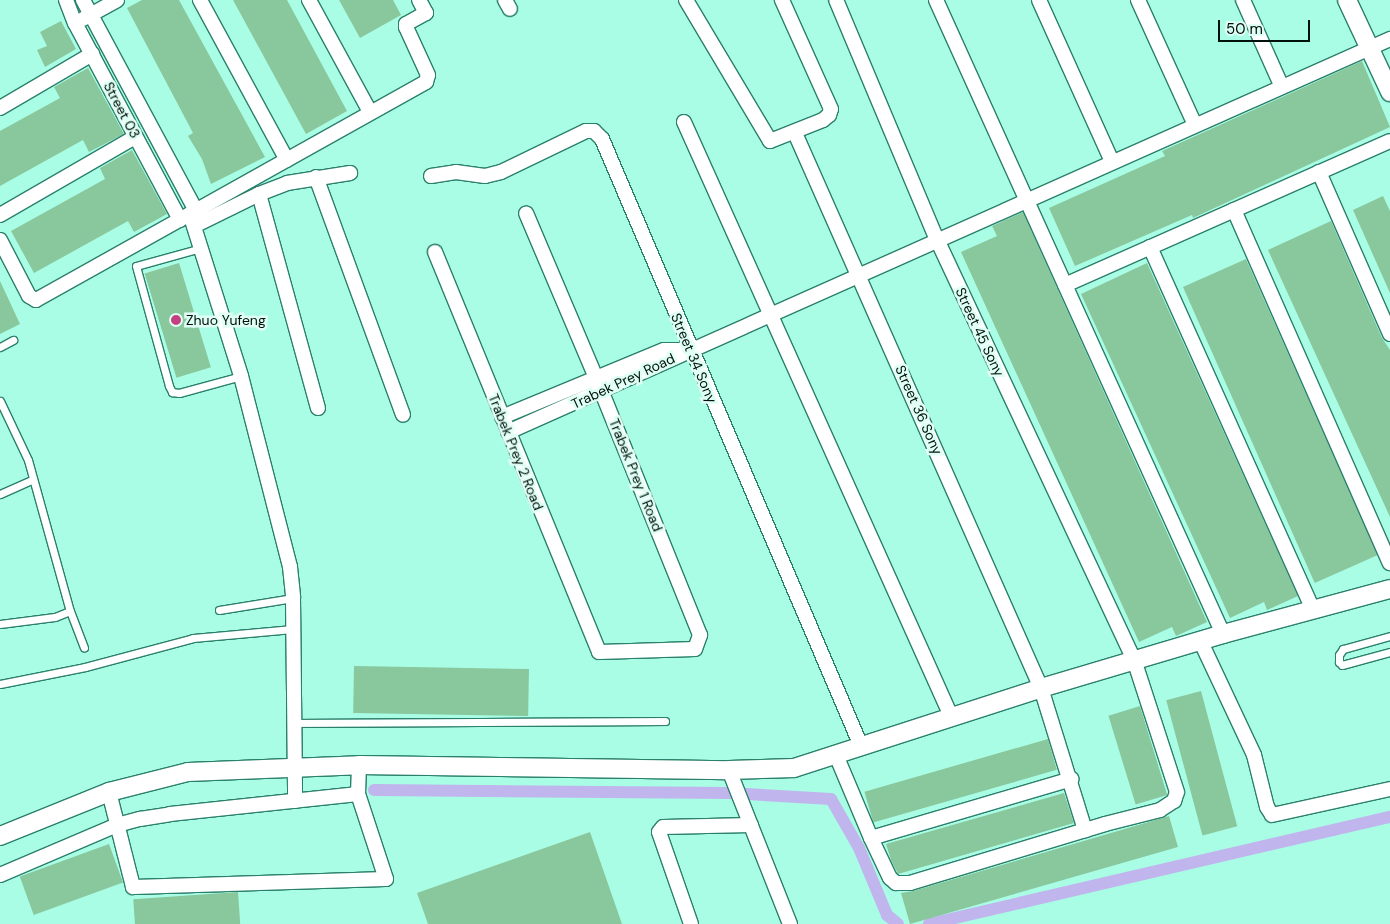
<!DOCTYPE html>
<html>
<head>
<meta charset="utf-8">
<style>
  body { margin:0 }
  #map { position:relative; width:1390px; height:924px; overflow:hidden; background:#aafde5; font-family:"DM Sans",sans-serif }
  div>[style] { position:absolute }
  .canal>* { height:12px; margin:-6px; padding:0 6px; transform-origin:6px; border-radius:6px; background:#c1b5ee }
  .building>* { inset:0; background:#89c79d; transform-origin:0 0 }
  .roads { filter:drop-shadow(1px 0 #2b806c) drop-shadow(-1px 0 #2b806c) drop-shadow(0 1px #2b806c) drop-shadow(0 -1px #2b806c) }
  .service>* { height:7px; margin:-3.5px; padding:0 3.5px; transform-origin:3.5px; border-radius:3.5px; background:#fff }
  .minor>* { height:14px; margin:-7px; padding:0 7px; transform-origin:7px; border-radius:7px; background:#fff }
  .tertiary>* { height:18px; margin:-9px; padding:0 9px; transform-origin:9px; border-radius:9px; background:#fff }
  .dots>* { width:14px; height:14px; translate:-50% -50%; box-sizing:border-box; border:2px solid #dffef4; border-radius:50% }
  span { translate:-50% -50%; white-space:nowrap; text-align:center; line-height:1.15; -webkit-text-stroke:5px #dffef4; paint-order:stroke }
  .street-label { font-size:14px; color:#00110b }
  .poi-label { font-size:14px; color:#00110b }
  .left { translate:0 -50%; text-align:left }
  .scale { position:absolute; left:1218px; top:20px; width:92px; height:22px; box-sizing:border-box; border:2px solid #00110b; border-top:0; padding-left:6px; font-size:15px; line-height:18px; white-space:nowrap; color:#00110b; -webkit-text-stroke:4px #dffef4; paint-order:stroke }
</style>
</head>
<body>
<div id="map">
  <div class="canal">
    <i style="left:374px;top:790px;width:356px;rotate:0.5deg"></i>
    <i style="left:730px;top:793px;width:101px;rotate:3.4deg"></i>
    <i style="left:831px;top:799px;width:56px;rotate:60.3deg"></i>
    <i style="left:859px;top:848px;width:73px;rotate:67.3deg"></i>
    <i style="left:887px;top:915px;width:14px;rotate:39deg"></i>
    <i style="left:929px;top:924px;width:473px;rotate:-13.1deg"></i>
  </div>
  <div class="building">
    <i style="clip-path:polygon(142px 0,179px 0,265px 157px,211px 184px,202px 159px,188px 136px,193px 133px,127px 8px)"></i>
    <i style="clip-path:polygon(233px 0,287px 0,347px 111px,306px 134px)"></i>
    <i style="clip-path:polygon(339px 0,393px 0,401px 15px,360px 38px)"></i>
    <i style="clip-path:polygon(61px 21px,76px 49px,45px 67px,37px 50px,47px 46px,40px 32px)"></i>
    <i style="clip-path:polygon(1362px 61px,1390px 127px,1193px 218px,1192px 215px,1075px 266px,1049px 208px,1165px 156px,1162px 151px)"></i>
    <i style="clip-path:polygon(88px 68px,124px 134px,89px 152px,83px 140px,0 186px,0 131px,60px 98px,54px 87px)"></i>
    <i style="clip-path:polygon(132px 150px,167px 214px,134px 232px,128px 221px,34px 273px,11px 231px,105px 179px,100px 168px)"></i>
    <i style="clip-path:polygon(1383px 196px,1390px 211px,1390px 293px,1353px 210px)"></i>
    <i style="clip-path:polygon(1023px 212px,1207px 622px,1176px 636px,1172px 627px,1139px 642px,961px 252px,997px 236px,992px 226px)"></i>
    <i style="clip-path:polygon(1331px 221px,1382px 338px,1390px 350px,1390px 517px,1268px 250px)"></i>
    <i style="left:1246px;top:259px;width:324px;height:69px;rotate:66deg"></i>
    <i style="left:179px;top:263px;width:109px;height:36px;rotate:73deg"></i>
    <i style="clip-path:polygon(1147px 263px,1298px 596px,1267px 610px,1264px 602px,1230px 618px,1081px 294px)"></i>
    <i style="clip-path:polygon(0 281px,20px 324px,0 334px)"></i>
    <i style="left:354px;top:666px;width:175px;height:47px;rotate:1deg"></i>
    <i style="left:1201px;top:691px;width:140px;height:36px;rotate:75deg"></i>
    <i style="left:1140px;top:706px;width:93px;height:33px;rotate:73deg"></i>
    <i style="left:1048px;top:739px;width:32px;height:191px;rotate:74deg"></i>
    <i style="clip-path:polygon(1064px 793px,1074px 823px,898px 874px,891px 860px,886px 844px)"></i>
    <i style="clip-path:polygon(1169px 816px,1178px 847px,910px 924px,901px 893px,913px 891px)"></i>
    <i style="clip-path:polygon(590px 832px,622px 924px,428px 924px,417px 893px)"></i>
    <i style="left:109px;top:844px;width:41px;height:95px;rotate:70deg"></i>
    <i style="left:238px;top:892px;width:32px;height:105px;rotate:86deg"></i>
  </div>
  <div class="roads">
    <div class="service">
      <i style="left:201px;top:248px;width:67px;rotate:164.5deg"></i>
      <i style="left:136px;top:266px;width:124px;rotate:74.6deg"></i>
      <i style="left:169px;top:386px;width:7px;rotate:63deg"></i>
      <i style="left:172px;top:392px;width:7px;rotate:8deg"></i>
      <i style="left:179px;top:393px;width:64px;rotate:-15.3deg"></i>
      <i style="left:0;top:347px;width:15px;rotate:-28deg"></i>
      <i style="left:0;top:401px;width:65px;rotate:64.6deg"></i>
      <i style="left:28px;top:460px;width:157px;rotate:74.5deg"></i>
      <i style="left:70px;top:611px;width:39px;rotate:69deg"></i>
      <i style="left:0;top:494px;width:36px;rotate:-24deg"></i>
      <i style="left:219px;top:610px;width:75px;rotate:-9.2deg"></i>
      <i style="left:0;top:624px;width:55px;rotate:-7.3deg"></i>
      <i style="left:55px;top:617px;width:16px;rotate:-22deg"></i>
      <i style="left:1390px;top:636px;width:49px;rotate:164.5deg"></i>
      <i style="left:1343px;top:649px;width:7px;rotate:124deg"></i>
      <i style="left:1339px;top:655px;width:7px;rotate:90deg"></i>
      <i style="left:1339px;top:662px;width:4px;rotate:45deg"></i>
      <i style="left:1342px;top:665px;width:50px;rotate:-15.2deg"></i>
      <i style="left:0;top:684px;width:87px;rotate:-11.3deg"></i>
      <i style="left:85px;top:667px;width:112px;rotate:-15deg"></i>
      <i style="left:193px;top:638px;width:100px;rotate:-5.1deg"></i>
      <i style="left:294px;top:723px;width:371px;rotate:-0.3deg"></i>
    </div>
    <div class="minor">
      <i style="left:66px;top:0;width:25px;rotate:69deg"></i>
      <i style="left:75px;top:23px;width:223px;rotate:61.9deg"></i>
      <i style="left:83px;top:0;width:239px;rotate:61.8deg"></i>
      <i style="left:200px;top:0;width:182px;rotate:61.5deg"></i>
      <i style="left:309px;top:0;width:128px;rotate:61.4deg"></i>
      <i style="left:505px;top:0;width:10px;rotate:61deg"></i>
      <i style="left:686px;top:0;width:164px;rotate:59.2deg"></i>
      <i style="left:770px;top:141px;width:57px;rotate:-21.6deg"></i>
      <i style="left:823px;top:120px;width:8px;rotate:-40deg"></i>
      <i style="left:829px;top:115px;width:6px;rotate:-72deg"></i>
      <i style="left:831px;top:109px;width:120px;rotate:-114.2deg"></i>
      <i style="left:936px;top:0;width:696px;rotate:65.64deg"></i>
      <i style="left:1039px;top:0;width:178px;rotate:65.7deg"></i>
      <i style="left:1138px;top:0;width:137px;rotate:65.5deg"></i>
      <i style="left:1243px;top:0;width:95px;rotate:65.9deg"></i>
      <i style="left:83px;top:19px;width:39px;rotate:-29deg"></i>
      <i style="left:0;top:108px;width:107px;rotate:-30.4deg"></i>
      <i style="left:684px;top:122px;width:651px;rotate:65.8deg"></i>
      <i style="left:795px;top:133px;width:607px;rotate:66.1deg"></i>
      <i style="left:1041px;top:688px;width:149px;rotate:72.8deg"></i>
      <i style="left:1319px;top:172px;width:177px;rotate:66.3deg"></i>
      <i style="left:431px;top:176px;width:25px;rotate:-9deg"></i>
      <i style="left:456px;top:172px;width:29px;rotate:8deg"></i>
      <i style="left:485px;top:176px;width:16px;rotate:-14deg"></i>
      <i style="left:501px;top:172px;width:94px;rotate:-25.8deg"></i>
      <i style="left:586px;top:131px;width:8px"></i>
      <i style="left:594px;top:131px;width:11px;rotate:45deg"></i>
      <i style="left:602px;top:139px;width:660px;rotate:66.89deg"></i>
      <i style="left:316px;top:177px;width:253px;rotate:69.9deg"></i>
      <i style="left:259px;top:194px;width:222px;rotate:74.6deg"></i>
      <i style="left:1234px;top:210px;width:386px;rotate:66.2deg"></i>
      <i style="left:190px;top:214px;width:170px;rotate:72.5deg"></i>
      <i style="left:241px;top:376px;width:197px;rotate:75.6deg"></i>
      <i style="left:290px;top:567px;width:31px;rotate:84deg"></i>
      <i style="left:293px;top:598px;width:203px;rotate:89.4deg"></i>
      <i style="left:0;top:215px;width:156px;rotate:-30deg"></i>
      <i style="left:194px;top:226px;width:72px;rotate:-26.2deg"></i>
      <i style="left:259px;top:194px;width:30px;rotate:-21deg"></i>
      <i style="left:287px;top:183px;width:64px;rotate:-9deg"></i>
      <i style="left:0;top:240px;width:63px;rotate:62.6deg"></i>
      <i style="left:29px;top:296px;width:8px;rotate:30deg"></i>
      <i style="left:36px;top:300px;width:447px;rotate:-29.2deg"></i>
      <i style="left:426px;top:82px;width:7px;rotate:-74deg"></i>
      <i style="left:428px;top:75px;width:53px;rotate:-114.6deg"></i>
      <i style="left:406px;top:27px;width:3px;rotate:-90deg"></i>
      <i style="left:406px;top:24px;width:23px;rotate:-29deg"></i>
      <i style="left:426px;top:13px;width:15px;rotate:-118deg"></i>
      <i style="left:1150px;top:247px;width:397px;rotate:65.8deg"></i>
      <i style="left:435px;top:252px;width:432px;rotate:67.7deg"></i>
      <i style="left:599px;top:652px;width:96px;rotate:-1.8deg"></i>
      <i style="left:695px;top:649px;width:15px;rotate:-70deg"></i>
      <i style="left:700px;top:635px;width:262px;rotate:-112deg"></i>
      <i style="left:602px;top:392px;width:194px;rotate:-113deg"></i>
      <i style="left:1065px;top:285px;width:355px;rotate:-23.9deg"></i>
      <i style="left:502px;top:417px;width:175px;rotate:-22.5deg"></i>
      <i style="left:664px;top:350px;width:21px"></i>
      <i style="left:508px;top:432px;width:966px;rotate:-24.02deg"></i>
      <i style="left:1200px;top:640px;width:127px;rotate:64.8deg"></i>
      <i style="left:1254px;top:755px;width:54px;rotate:76deg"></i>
      <i style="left:1267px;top:807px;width:9px;rotate:58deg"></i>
      <i style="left:1272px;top:815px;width:121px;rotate:-12.4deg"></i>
      <i style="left:836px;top:755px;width:90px;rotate:67.1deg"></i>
      <i style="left:871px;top:838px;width:44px;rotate:64.6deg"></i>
      <i style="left:890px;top:878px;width:8px;rotate:40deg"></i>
      <i style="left:896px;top:883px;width:14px"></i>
      <i style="left:910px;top:883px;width:204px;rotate:-16.8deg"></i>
      <i style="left:1105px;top:824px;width:57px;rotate:-14.3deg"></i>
      <i style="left:1160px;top:810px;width:17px;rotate:-33deg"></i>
      <i style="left:1174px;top:801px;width:9px;rotate:-72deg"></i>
      <i style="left:1177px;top:792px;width:139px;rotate:-108deg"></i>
      <i style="left:1134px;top:660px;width:464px;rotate:-115.1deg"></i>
      <i style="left:937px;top:240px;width:260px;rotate:-112.8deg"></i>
      <i style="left:729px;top:770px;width:166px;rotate:68.4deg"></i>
      <i style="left:109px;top:792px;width:98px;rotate:75.8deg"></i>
      <i style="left:133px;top:887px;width:253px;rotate:-1.8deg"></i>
      <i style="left:386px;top:879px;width:89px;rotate:-108.2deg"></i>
      <i style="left:358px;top:794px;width:29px;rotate:-88deg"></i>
      <i style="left:871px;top:838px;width:209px;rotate:-16.4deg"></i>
      <i style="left:0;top:875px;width:127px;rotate:-23.1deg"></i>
      <i style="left:117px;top:825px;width:24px;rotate:-15deg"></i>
      <i style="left:140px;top:819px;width:30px;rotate:-9deg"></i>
      <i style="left:170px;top:814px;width:189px;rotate:-6.1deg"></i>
      <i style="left:691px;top:924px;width:97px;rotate:-109.2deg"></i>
      <i style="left:659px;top:832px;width:6px;rotate:-51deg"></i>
      <i style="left:663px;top:827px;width:88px;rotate:-1.3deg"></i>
    </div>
    <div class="tertiary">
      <i style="left:1347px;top:0;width:102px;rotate:64.9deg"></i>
      <i style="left:0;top:836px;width:118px;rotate:-22deg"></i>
      <i style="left:109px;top:792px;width:81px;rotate:-14.2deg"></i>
      <i style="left:188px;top:772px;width:171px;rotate:-2.3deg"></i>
      <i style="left:359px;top:765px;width:370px;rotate:0.8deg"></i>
      <i style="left:729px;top:770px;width:65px;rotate:-1.8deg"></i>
      <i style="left:794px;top:768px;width:260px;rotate:-17.9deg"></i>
      <i style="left:1041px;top:688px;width:190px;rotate:-16.5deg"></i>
      <i style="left:1223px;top:634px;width:173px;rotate:-15.1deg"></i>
    </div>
  </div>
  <div class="dots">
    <i style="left:176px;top:320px;background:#c64081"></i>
  </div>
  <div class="street-label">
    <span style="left:122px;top:110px;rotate:62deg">Street 03</span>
    <span style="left:980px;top:332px;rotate:65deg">Street 45 Sony</span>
    <span style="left:694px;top:358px;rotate:67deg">Street 34 Sony</span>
    <span style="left:623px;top:381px;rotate:-25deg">Trabek Prey Road</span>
    <span style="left:919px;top:410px;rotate:66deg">Street 36 Sony</span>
    <span style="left:516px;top:452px;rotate:68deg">Trabek Prey 2 Road</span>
    <span style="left:636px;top:475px;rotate:68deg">Trabek Prey 1 Road</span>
  </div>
  <div class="poi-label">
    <span class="left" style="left:186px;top:320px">Zhuo Yufeng</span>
  </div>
  <div class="scale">50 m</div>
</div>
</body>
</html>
